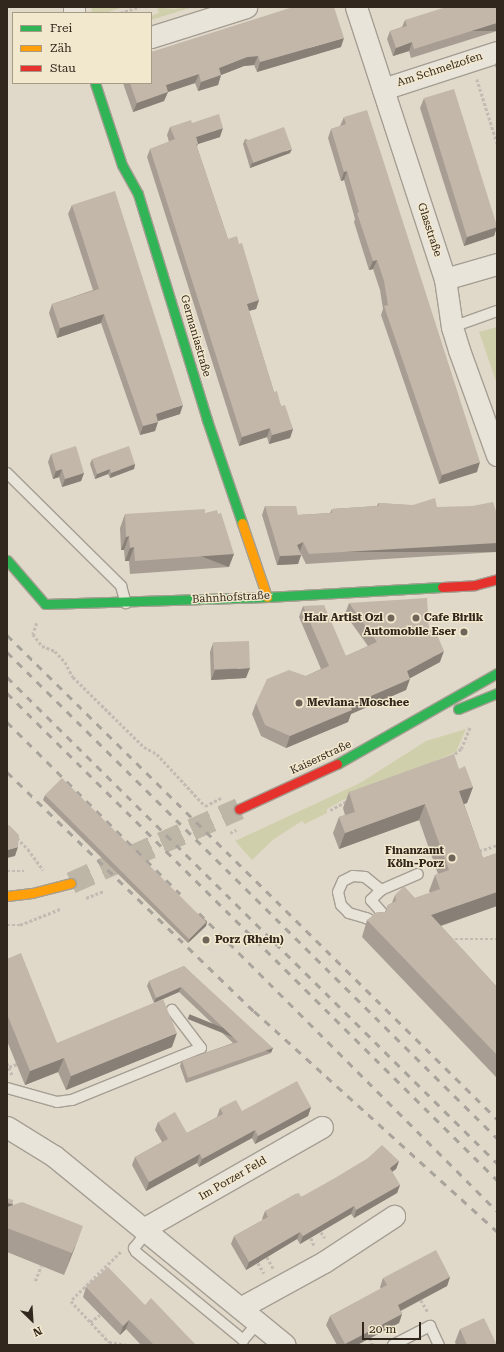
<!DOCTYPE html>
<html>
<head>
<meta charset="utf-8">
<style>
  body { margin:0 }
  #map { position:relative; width:504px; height:1352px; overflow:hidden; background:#e0d9c9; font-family:"Roboto Serif",serif }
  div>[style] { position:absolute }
  .green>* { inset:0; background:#cfcfac }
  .secondary-tunnel>* { height:22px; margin-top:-11px; transform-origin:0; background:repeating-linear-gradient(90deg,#bdb5a6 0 22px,transparent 0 33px) }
  .path>* { height:2.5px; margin-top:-1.25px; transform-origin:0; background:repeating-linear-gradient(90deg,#c1bbb2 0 3px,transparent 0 5px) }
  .roads { filter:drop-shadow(1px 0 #a59e93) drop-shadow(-1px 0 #a59e93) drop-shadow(0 1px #a59e93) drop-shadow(0 -1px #a59e93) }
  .lane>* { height:10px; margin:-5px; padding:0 5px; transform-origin:5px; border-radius:5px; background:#e8e4da }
  .street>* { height:21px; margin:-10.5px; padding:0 10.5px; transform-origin:10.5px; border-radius:10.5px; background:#e8e4da }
  .fast>* { height:9px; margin:-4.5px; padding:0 4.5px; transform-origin:4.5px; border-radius:4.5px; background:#30b455 }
  .slow>* { height:9px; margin:-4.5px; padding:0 4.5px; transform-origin:4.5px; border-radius:4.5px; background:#ff9f0a }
  .jam>* { height:9px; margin:-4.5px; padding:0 4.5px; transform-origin:4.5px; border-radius:4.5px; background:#e5322d }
  .rail>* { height:3px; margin-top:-1.5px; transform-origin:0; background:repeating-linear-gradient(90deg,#a8a39b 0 7px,transparent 0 14px) }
  .wall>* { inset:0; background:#a89d92 }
  .shaded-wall>* { inset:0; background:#888077; transform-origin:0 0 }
  .building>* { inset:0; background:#c3b7aa; transform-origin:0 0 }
  .dots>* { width:11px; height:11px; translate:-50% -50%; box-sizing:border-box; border:2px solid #f2e8ce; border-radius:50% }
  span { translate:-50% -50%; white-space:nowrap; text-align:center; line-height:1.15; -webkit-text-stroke:3px #f2e8ce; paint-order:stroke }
  .street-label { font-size:11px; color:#32271c }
  .poi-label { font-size:11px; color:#32271c; font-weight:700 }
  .right { translate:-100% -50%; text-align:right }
  .left { translate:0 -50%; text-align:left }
  .frame { position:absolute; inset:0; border:8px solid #32271c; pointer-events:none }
  .legend { position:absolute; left:12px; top:12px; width:140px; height:72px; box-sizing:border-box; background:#f2e8ce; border:1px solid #a59b87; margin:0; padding:5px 7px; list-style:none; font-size:12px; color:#32271c }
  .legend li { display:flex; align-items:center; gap:8px; height:20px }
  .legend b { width:20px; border:1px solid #a59b87 }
  .north { position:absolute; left:12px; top:1300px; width:40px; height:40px; -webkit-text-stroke:3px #f2e8ce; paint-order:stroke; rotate:155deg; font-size:11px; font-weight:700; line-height:16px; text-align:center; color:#32271c }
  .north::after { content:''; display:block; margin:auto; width:14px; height:18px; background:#32271c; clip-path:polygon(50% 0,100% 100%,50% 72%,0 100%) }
  .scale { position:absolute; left:362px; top:1322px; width:59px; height:18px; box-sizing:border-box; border:2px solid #32271c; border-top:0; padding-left:5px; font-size:12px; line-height:14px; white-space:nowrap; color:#32271c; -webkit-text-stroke:3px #f2e8ce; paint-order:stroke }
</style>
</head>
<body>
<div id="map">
  <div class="green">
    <i style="clip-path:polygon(92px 7px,123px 7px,105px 13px,91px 13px)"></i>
    <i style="clip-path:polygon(157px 7px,173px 9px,193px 7px,151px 20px,151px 16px,159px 13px)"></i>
    <i style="clip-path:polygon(497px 327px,497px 384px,479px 332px)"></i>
    <i style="clip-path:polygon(466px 729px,456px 752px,343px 800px,327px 809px,327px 813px,305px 824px,302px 821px,274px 839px,252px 860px,235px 841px,360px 783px,426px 741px)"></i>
  </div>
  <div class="secondary-tunnel">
    <i style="left:71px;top:883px;width:184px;rotate:-23.8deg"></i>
  </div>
  <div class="path">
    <i style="left:120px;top:13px;width:20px;rotate:-18deg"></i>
    <i style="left:477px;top:79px;width:67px;rotate:72.6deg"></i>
    <i style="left:37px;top:623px;width:12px;rotate:110deg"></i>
    <i style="left:33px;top:634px;width:15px;rotate:53deg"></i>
    <i style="left:42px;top:646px;width:14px;rotate:21deg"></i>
    <i style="left:55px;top:651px;width:15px;rotate:48deg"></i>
    <i style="left:65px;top:662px;width:17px;rotate:62deg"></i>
    <i style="left:73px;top:677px;width:100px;rotate:44.6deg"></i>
    <i style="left:144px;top:747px;width:15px;rotate:28deg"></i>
    <i style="left:157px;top:754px;width:71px;rotate:47.3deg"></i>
    <i style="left:205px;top:806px;width:18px;rotate:-27deg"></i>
    <i style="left:451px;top:757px;width:13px;rotate:-39deg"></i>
    <i style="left:461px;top:749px;width:24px;rotate:-68deg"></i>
    <i style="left:330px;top:810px;width:19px;rotate:-28deg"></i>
    <i style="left:230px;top:833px;width:7px;rotate:-27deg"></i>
    <i style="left:17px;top:838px;width:16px;rotate:45deg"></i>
    <i style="left:28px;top:849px;width:26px;rotate:54deg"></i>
    <i style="left:479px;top:851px;width:19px;rotate:-18deg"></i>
    <i style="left:7px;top:871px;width:17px"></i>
    <i style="left:86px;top:898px;width:19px;rotate:-21deg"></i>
    <i style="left:7px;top:925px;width:13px"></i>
    <i style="left:20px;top:925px;width:43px;rotate:-21.8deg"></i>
    <i style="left:450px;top:939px;width:47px"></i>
    <i style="left:7px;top:1063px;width:13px;rotate:67deg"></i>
    <i style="left:9px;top:1067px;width:9px;rotate:-21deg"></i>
    <i style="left:321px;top:1232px;width:7px;rotate:56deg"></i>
    <i style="left:311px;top:1238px;width:8px;rotate:67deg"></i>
    <i style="left:121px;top:1252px;width:70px;rotate:135.6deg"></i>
    <i style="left:71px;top:1301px;width:56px;rotate:47.2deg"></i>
    <i style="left:109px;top:1342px;width:19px;rotate:9deg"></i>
    <i style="left:267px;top:1257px;width:13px;rotate:61deg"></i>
    <i style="left:258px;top:1263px;width:12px;rotate:59deg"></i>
    <i style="left:35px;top:1281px;width:16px;rotate:-68deg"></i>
    <i style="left:421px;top:1300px;width:14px;rotate:60deg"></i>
    <i style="left:90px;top:1322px;width:12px;rotate:-35deg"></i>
    <i style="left:370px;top:1338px;width:8px;rotate:67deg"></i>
    <i style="left:140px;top:1345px;width:1px;rotate:-45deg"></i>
  </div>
  <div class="roads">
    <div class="lane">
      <i style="left:452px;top:327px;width:48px;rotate:-19.6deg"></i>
      <i style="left:7px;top:473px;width:161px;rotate:44.7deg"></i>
      <i style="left:121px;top:586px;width:18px;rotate:74deg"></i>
      <i style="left:384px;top:915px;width:20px;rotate:-131deg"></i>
      <i style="left:371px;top:900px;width:14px;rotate:-45deg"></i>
      <i style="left:381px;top:890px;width:40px;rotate:-23.4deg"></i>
      <i style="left:376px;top:923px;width:11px;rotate:-153deg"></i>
      <i style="left:366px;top:918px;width:18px;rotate:-164deg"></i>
      <i style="left:349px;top:913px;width:11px;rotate:-135deg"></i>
      <i style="left:341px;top:905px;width:13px;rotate:-103deg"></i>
      <i style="left:338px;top:892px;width:12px;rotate:-66deg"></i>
      <i style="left:343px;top:881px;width:11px;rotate:-27deg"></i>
      <i style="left:353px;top:876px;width:12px;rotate:5deg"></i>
      <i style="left:365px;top:877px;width:21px;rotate:39deg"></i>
      <i style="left:7px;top:1088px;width:52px;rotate:15.6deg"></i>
      <i style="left:57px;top:1102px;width:15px;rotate:-8deg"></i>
      <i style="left:72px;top:1100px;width:139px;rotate:-22deg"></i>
      <i style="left:201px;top:1048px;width:48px;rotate:-127.3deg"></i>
      <i style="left:147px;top:1232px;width:21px;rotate:129deg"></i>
      <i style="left:134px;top:1248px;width:4px;rotate:63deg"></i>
      <i style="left:136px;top:1252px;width:139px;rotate:39.4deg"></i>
      <i style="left:243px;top:1340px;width:23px;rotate:-49deg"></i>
      <i style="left:393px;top:1345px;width:42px;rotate:-27.2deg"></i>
      <i style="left:430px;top:1326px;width:21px;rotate:65deg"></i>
    </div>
    <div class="street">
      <i style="left:74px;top:7px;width:6px;rotate:90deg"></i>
      <i style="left:356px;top:7px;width:286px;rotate:71.9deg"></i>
      <i style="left:445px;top:279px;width:49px;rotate:81.7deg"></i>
      <i style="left:452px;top:327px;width:24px;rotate:73deg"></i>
      <i style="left:459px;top:350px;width:112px;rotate:70.1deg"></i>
      <i style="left:151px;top:37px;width:100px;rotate:-17.5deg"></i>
      <i style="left:383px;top:89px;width:120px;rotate:-18deg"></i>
      <i style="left:445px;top:279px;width:54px;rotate:-16.1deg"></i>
      <i style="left:7px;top:1127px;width:55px;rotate:31.7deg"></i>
      <i style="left:54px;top:1156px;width:298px;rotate:39.3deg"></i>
      <i style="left:143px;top:1229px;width:206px;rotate:-29.7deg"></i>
      <i style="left:240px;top:1308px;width:96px;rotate:-28.7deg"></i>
      <i style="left:324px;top:1262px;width:84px;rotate:-33.3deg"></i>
    </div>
    <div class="fast">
      <i style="left:95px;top:83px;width:86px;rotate:71.8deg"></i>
      <i style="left:122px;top:165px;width:33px;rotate:61deg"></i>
      <i style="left:138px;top:194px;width:236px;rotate:73deg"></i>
      <i style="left:207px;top:420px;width:109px;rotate:71.2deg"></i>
      <i style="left:7px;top:560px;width:58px;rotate:49.2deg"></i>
      <i style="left:45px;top:604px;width:222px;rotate:-1.8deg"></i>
      <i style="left:267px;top:597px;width:175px;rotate:-3.3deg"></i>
      <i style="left:458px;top:709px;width:42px;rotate:-22.3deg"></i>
      <i style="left:337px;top:764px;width:184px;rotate:-29.6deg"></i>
    </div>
    <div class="slow">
      <i style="left:242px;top:523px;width:78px;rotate:71.3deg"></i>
      <i style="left:7px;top:896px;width:25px;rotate:-7deg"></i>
      <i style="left:32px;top:893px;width:40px;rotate:-14.4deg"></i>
    </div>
    <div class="jam">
      <i style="left:442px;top:587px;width:33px;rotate:-3deg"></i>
      <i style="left:475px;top:585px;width:23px;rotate:-15deg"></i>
      <i style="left:239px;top:809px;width:108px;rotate:-24.7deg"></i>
    </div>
  </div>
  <div class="rail">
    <i style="left:7px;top:635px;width:689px;rotate:44.65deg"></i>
    <i style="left:7px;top:652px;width:690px;rotate:44.77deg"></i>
    <i style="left:7px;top:677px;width:690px;rotate:44.77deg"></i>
    <i style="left:7px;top:693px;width:691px;rotate:44.82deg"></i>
    <i style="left:7px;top:722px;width:244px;rotate:44.8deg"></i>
    <i style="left:7px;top:772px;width:344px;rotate:44.1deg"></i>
    <i style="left:254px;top:1011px;width:328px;rotate:42.2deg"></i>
    <i style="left:199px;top:913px;width:421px;rotate:45deg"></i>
  </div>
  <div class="wall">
    <i style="clip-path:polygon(497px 7px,497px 31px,411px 58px,409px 51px,393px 56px,387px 39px,390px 31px,402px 27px,405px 20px)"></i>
    <i style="clip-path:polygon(341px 47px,257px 72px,254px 65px,244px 66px,221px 75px,218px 85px,198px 91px,195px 83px,168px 92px,164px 101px,133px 112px,123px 83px,151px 83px,151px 52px)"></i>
    <i style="clip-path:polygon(497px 60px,497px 72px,495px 65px)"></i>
    <i style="clip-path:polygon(424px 98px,497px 226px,494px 236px,464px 246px,420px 108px)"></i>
    <i style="clip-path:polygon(344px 117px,477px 472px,439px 484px,381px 315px,383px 309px,380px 290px,373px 269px,369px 270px,354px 222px,355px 219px,344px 180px,341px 181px,328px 138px,331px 129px,340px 126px)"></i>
    <i style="clip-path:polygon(192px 123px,220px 137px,198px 144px,197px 147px,228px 239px,259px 300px,256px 309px,249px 311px,274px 392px,293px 429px,290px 438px,269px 444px,267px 437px,239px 446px,147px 157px,150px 149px,169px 142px,167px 135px,170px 127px)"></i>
    <i style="clip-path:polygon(245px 139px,290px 153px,250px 168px,243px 144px)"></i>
    <i style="clip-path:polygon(72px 205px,180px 414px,158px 421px,155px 431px,140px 435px,101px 323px,57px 338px,49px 313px,52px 304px,93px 290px,68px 214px)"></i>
    <i style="clip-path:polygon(51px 454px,84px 473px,81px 481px,62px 487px,59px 477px,53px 479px,48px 462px)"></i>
    <i style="clip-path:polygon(92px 459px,135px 464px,134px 469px,110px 478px,108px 474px,95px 479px,90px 464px)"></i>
    <i style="clip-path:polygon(378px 503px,437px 507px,497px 514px,497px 552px,306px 564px,300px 552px,301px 555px,298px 564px,277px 565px,262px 515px,265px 506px,298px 515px,330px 513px,332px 509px,377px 506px)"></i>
    <i style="clip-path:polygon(205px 513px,229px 567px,130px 574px,129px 561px,125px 561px,124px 550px,121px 550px,120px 528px,125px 514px)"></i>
    <i style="clip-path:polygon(349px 603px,429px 630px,440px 662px,410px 678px,406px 690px,351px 714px,348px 722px,286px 748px,261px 736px,252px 714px,256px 703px,306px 676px,321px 669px,299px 617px,303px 606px,346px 656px,368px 646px,345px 614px)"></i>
    <i style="clip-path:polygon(213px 643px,246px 678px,211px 680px,210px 652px)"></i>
    <i style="clip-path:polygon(459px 769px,473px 787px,467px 803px,464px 804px,483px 858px,497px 853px,497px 906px,441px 926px,497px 987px,497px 1076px,496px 1077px,362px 937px,367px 920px,385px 912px,388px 905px,392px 903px,395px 895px,415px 898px,430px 893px,429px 891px,435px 875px,438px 874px,419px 820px,339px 849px,333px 833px,339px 817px,345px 815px,343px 808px,349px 792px)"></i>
    <i style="clip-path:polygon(45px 795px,207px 921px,206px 926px,188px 943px,43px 800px)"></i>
    <i style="clip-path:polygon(7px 959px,57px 1043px,172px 1047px,66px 1090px,58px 1072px,25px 1085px,7px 1041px)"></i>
    <i style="clip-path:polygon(184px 966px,271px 1053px,186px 1083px,180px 1066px,182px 1061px,233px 1043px,179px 992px,154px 1003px,147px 986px,149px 981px)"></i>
    <i style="clip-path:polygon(311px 1107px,308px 1116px,255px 1144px,252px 1138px,199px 1167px,197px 1163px,146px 1191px,132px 1165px,135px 1157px,162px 1142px,155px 1130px,158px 1122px,187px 1133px,217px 1117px,220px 1108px,242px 1111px)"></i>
    <i style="clip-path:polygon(399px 1161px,396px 1169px,392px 1172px,400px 1185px,397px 1193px,354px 1218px,351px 1214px,300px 1244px,297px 1239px,246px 1270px,231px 1244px,234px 1236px,263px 1220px,262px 1219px,265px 1211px,301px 1197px)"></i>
    <i style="clip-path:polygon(7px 1198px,12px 1205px,75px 1247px,64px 1275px,7px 1252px)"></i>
    <i style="clip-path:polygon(450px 1277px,447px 1286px,401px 1311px,402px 1314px,399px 1323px,357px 1345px,337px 1345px,326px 1325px,330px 1316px,381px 1289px,380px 1287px,383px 1278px)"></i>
    <i style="clip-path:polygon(86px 1287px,145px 1305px,196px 1345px,141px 1345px,126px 1329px,120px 1335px,83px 1297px)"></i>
    <i style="clip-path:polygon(460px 1329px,497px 1345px,456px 1345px,455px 1342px)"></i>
  </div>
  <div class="shaded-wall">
    <i style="left:497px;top:23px;width:8px;height:87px;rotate:90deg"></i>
    <i style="clip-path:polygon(344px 38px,341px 47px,257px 72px,260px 62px)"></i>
    <i style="clip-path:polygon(412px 42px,409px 51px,393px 56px,396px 48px)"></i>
    <i style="clip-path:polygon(258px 56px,254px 65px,244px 66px,216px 77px,221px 75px,218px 85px,198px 91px,201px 82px,219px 68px,247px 57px)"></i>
    <i style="clip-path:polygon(199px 74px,195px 83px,168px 92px,164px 101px,133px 112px,137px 103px,166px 85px)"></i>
    <i style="clip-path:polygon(223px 128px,220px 137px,198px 144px,196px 137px)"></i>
    <i style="clip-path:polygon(292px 149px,290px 153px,250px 168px,252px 163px)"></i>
    <i style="clip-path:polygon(347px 171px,344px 180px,341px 181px,344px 172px)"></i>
    <i style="clip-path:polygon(497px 227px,494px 236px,464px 246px,467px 237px)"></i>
    <i style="clip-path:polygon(377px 260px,373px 269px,369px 270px,373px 261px)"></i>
    <i style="clip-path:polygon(259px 300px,256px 309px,244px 312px,247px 304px)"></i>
    <i style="clip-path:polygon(104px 314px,101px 323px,57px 338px,60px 328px)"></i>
    <i style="clip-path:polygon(183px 405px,180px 414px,152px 423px,156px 414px)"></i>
    <i style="clip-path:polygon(158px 422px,155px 431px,140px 435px,143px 426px)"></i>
    <i style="clip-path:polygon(270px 428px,267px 437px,239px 446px,242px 437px)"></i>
    <i style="clip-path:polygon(293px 429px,290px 438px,269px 444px,272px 435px)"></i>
    <i style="clip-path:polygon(480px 462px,477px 472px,439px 484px,442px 475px)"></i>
    <i style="clip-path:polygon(135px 464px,134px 469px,110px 478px,111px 473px)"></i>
    <i style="clip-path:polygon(62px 469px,59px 477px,53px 479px,56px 471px)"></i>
    <i style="clip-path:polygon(110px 469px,108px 474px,95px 479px,97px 474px)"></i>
    <i style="clip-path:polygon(84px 473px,81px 481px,62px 487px,65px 479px)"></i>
    <i style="clip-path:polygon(129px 536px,124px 550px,121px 550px,126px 537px)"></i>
    <i style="clip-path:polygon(303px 542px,300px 551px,297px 545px)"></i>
    <i style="left:497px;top:543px;width:9px;height:188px;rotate:90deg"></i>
    <i style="clip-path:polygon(134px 547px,129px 561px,125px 561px,130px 548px)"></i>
    <i style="left:234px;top:554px;width:14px;height:99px;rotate:111deg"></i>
    <i style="clip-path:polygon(301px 555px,298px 564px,277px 565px,280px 556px)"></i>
    <i style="clip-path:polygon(444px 651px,440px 662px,403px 682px,407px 671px)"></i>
    <i style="clip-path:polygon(250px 668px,246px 678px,211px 680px,215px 670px)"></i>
    <i style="clip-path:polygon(410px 679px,406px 690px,351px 714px,348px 722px,286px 748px,290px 736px,350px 705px)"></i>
    <i style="clip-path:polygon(473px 787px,467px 803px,453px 808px,459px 791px)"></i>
    <i style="clip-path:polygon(425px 804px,419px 820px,339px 849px,345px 833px)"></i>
    <i style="clip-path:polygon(18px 847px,15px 856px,7px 858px,7px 850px)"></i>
    <i style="clip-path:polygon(497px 892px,497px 906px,425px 931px,431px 915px)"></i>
    <i style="clip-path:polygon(207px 921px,206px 926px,188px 943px,190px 938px)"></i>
    <i style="clip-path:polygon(181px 987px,179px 992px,154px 1003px,156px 998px)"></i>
    <i style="clip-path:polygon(177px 1033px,172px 1047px,66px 1090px,71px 1076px)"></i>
    <i style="left:273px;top:1048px;width:5px;height:90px;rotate:112deg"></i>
    <i style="clip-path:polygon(64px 1058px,58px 1072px,25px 1085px,30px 1071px)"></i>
    <i style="clip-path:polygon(311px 1107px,308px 1116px,255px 1144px,258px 1136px)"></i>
    <i style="clip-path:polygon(255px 1130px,252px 1138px,199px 1167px,202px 1159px)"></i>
    <i style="clip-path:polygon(200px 1154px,197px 1163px,146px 1191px,149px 1182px)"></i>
    <i style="clip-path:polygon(399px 1161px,396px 1169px,387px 1175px,390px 1168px)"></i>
    <i style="clip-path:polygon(400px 1185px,397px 1193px,354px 1218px,356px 1210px)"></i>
    <i style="clip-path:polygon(7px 1203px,13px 1204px,7px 1219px)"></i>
    <i style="clip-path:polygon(354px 1206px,351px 1214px,300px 1244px,303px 1236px)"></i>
    <i style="clip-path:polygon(83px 1226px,75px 1247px,64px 1275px,72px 1253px)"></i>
    <i style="clip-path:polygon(300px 1232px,297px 1239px,246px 1270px,249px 1262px)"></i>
    <i style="clip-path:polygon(450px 1277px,447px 1286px,394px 1314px,398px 1305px)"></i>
    <i style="clip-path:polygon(402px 1314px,399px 1323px,357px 1345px,344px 1345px,345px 1344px)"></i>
    <i style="clip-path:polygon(129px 1320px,126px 1329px,120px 1335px,123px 1326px)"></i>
  </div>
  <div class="building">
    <i style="clip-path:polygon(293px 7px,334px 7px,344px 38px,260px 62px,258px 56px,247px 57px,219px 68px,221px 75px,201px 82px,199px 74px,166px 85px,168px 92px,137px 103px,130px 83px,151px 83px,151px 52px)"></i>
    <i style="clip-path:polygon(446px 7px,497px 7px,497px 23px,414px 49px,412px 42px,396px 48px,390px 31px,407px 26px,405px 20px)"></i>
    <i style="clip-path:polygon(454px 89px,497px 226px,497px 227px,467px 237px,424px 98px)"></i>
    <i style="clip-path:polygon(367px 110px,480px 462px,442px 475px,384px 306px,388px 305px,384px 281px,377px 260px,373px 261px,357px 213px,359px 212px,347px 171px,344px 172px,331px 129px,346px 124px,344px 117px)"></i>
    <i style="clip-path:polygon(219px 114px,223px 128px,196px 137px,198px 144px,196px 144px,228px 239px,237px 236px,239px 244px,242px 243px,259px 300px,247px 304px,274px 392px,277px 391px,281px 406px,285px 405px,293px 429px,272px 435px,270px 428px,242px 437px,150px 149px,175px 139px,170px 127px,191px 120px,192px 123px)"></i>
    <i style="left:284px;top:127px;width:23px;height:41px;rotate:70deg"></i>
    <i style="clip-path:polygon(115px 191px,183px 405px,156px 414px,158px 422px,143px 426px,104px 314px,60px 328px,52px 304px,99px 289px,72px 205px)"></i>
    <i style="clip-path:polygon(76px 446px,84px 473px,65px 479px,62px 469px,56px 471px,51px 454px)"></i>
    <i style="clip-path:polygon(129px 446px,135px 464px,111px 473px,110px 469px,97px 474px,92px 459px)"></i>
    <i style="clip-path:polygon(435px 498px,437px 507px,472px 506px,493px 502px,497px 514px,497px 543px,309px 554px,303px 542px,297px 545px,301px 555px,280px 556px,265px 506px,296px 506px,298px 515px,332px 513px,332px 509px,379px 506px,378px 503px,413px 505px)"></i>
    <i style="clip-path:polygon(205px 509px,205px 513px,217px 510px,218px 514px,221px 513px,234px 554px,135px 561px,134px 547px,130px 548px,129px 536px,126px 537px,125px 514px)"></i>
    <i style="clip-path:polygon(427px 598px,429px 630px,435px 630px,444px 651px,407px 671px,410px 679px,350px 705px,352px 710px,290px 736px,265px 725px,256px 703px,267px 679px,289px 670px,306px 676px,329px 666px,303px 606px,324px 605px,346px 656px,377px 642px,349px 603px)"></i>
    <i style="left:249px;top:641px;width:27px;height:36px;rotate:88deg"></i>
    <i style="clip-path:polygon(454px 754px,459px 769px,465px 766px,473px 787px,459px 791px,483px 858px,497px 853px,497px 892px,431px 915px,497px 987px,497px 1055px,367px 920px,377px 912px,386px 912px,388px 905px,396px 901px,395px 895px,404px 886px,415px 898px,440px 889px,435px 875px,449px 870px,425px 804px,345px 833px,339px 817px,355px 812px,349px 792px)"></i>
    <i style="left:62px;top:778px;width:204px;height:24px;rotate:45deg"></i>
    <i style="clip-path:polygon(9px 825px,19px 835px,18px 847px,7px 850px,7px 826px)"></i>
    <i style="clip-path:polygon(21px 953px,57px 1043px,163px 999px,177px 1033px,71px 1076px,64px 1058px,30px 1071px,7px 1014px,7px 959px)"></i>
    <i style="clip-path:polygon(184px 966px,273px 1048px,188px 1078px,182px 1061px,238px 1042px,181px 987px,156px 998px,149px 981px)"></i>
    <i style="clip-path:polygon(297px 1081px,311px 1107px,258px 1136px,255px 1130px,202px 1159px,200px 1154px,149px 1182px,135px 1157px,168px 1139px,158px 1122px,175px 1112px,187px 1133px,223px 1114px,220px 1108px,236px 1100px,242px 1111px)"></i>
    <i style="clip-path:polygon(382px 1145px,399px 1161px,390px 1168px,400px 1185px,356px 1210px,354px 1206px,303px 1236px,300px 1232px,249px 1262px,234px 1236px,268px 1217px,265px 1211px,295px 1194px,299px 1193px,301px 1197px,335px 1178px,368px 1158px)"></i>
    <i style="clip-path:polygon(7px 1198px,13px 1200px,13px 1204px,7px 1203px)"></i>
    <i style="clip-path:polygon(22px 1202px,83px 1226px,72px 1253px,7px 1228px,7px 1207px)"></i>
    <i style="clip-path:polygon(436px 1250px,450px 1277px,398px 1305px,402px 1314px,345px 1344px,330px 1316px,387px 1285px,383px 1278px)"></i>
    <i style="clip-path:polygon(108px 1267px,145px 1305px,151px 1298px,196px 1345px,154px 1345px,129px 1320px,123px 1326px,86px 1287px)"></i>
    <i style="clip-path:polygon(484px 1318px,497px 1345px,467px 1345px,460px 1329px)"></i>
  </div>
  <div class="dots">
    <i style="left:391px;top:618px;background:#6f6559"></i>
    <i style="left:416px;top:618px;background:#6f6559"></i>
    <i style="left:464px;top:632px;background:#6f6559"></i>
    <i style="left:299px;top:703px;background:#6f6559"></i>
    <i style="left:452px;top:858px;background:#6f6559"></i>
    <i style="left:206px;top:940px;background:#6f6559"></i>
  </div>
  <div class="street-label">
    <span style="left:440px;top:70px;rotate:-18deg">Am Schmelzofen</span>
    <span style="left:429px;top:230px;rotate:72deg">Glasstraße</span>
    <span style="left:195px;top:336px;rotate:74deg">Germaniastraße</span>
    <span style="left:231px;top:598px;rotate:-3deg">Bahnhofstraße</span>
    <span style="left:321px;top:758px;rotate:-25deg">Kaiserstraße</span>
    <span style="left:233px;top:1179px;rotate:-30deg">Im Porzer Feld</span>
  </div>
  <div class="poi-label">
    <span class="right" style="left:383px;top:618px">Hair Artist Ozi</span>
    <span class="left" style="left:424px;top:618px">Cafe Birlik</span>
    <span class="right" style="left:456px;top:632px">Automobile Eser</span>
    <span class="left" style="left:307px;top:703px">Mevlana-Moschee</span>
    <span class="right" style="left:444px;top:858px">Finanzamt<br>Köln-Porz</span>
    <span class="left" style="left:215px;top:940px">Porz (Rhein)</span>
  </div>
  <div class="frame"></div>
  <ul class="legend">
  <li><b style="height:5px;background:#30b455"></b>Frei</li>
  <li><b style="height:5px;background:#ff9f0a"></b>Zäh</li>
  <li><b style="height:5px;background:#e5322d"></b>Stau</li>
  </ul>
  <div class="north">N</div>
  <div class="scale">20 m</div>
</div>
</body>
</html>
